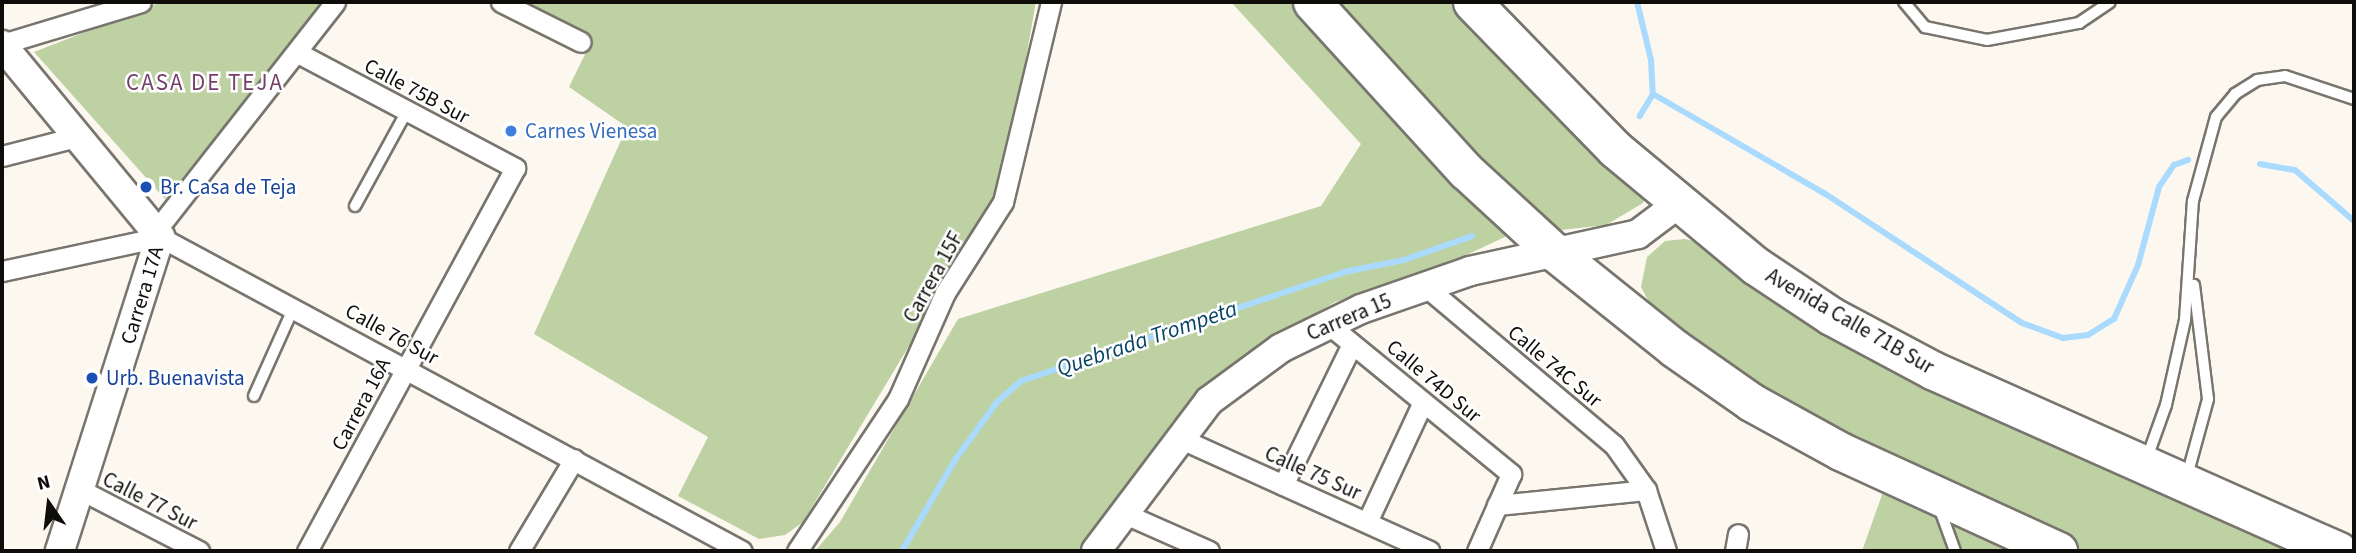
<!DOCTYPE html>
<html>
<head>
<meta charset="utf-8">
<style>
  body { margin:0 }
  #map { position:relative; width:2356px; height:553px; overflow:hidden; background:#fcf8f0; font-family:"Source Sans 3",sans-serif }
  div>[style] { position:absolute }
  .green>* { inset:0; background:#bdd1a2 }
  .stream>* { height:6px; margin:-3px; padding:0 3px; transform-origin:3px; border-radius:3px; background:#aadafd }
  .roads { filter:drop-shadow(2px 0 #78756e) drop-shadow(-2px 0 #78756e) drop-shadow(0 2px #78756e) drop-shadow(0 -2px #78756e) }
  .lane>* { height:10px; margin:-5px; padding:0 5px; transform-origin:5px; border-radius:5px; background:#fff }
  .street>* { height:19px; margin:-9.5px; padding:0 9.5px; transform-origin:9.5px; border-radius:9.5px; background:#fff }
  .secondary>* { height:28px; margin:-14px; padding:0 14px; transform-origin:14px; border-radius:14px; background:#fff }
  .highway>* { height:37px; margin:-18.5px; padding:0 18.5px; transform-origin:18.5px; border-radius:18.5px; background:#fff }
  .dots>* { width:19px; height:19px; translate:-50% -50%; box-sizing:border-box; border:4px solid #fff; border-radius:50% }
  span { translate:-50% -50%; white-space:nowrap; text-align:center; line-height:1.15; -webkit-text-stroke:5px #fff; paint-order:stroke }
  .street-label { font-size:21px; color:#0e0d0a }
  .shop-label { font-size:21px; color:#366cbe }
  .left { translate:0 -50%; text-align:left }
  .transit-label { font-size:21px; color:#164399 }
  .neighbourhood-label { font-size:23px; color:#763e6b; letter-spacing:2px }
  .water-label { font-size:23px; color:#074364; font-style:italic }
  .frame { position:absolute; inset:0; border:4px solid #0e0d0a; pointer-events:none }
  .north { position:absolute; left:14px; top:469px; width:70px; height:70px; -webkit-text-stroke:5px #fff; paint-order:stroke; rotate:346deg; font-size:19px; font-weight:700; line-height:28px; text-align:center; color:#0e0d0a }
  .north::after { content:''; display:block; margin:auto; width:24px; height:32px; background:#0e0d0a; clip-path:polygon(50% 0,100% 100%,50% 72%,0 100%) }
</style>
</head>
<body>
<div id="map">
  <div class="green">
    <i style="clip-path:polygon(162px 2px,327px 2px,165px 199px,34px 52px)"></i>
    <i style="clip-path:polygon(523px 2px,1036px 2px,1005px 175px,983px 223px,803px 522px,785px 535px,759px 539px,678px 496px,708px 437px,534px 334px,627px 127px,569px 87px,592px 40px)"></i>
    <i style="clip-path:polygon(1231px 2px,1297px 2px,1509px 235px,1428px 273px,1335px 302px,1224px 370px,1173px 421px,1079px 551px,815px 551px,840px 522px,958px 319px,1321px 206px,1361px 144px)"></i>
    <i style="clip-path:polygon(1335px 2px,1455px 2px,1647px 193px,1643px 203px,1606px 225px,1552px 231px,1503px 186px)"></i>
    <i style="clip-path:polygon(1685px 239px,1698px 242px,2303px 551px,2084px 551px,1911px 474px,1736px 374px,1656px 315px,1641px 287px,1647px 257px,1665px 241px)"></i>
    <i style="clip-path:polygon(1883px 492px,2012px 551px,1862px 551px)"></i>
  </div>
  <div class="stream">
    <i style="left:1637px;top:2px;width:60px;rotate:76.4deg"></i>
    <i style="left:1651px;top:60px;width:34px;rotate:87deg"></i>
    <i style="left:1653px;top:94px;width:26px;rotate:121deg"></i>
    <i style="left:1653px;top:94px;width:198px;rotate:30.1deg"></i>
    <i style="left:1824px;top:193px;width:237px;rotate:33.3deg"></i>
    <i style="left:2022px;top:323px;width:44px;rotate:20.1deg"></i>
    <i style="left:2063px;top:338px;width:25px;rotate:-7deg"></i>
    <i style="left:2088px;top:335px;width:31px;rotate:-32deg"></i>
    <i style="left:2114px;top:319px;width:59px;rotate:-66deg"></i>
    <i style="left:2138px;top:265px;width:81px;rotate:-74.9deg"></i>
    <i style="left:2159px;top:187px;width:27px;rotate:-56deg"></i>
    <i style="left:2174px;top:165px;width:15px;rotate:-20deg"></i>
    <i style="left:2260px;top:164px;width:36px;rotate:10deg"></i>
    <i style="left:2295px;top:170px;width:78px;rotate:40.8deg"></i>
    <i style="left:902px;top:551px;width:105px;rotate:-59.8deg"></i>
    <i style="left:955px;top:460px;width:72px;rotate:-54.1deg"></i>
    <i style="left:997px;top:402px;width:32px;rotate:-41deg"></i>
    <i style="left:1021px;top:381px;width:341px;rotate:-18.6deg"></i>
    <i style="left:1344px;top:272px;width:61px;rotate:-11.3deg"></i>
    <i style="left:1404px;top:260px;width:72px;rotate:-19.4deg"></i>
  </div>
  <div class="roads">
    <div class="lane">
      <i style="left:1904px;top:2px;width:33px;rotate:50deg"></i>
      <i style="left:1925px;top:27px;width:63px;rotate:11.8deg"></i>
      <i style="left:1987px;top:40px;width:94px;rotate:-10.5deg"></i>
      <i style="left:2079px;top:23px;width:37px;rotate:-34deg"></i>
      <i style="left:355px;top:206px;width:108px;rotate:-61.3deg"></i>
      <i style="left:254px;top:396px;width:98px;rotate:-65.8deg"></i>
      <i style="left:2147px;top:458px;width:56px;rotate:-70.3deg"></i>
      <i style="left:2166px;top:405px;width:87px;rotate:-77.4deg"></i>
      <i style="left:2185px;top:320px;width:119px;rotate:-86.2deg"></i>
      <i style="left:2193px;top:201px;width:87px;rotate:-74.7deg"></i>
      <i style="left:2216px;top:117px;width:30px;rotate:-50deg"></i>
      <i style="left:2235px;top:94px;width:26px;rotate:-32deg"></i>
      <i style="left:2257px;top:80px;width:28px;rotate:-8deg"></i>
      <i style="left:2285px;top:76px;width:73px;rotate:18.4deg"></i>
      <i style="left:2187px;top:476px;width:80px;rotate:-74.7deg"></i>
      <i style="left:2208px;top:399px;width:115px;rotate:-97deg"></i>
      <i style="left:1939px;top:507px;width:47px;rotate:70deg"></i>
    </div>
    <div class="street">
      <i style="left:501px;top:2px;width:89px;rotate:26.6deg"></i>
      <i style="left:2px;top:44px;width:145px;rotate:-16.8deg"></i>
      <i style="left:298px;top:53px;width:246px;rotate:27.9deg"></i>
      <i style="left:515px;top:168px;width:436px;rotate:118.5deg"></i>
      <i style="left:2px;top:156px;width:81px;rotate:-14.4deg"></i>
      <i style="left:158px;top:228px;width:287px;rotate:-51.9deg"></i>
      <i style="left:2px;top:271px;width:162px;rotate:-12.1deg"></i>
      <i style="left:160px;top:237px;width:661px;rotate:28.35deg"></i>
      <i style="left:1425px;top:286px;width:247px;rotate:40.1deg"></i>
      <i style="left:1614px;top:445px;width:55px;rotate:54.6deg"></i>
      <i style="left:1646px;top:490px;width:64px;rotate:71.8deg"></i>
      <i style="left:1328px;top:324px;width:237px;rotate:39.3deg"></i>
      <i style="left:1511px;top:474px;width:84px;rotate:113.8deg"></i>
      <i style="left:1177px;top:437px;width:277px;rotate:24.3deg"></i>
      <i style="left:1283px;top:485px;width:157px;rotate:-63.9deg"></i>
      <i style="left:81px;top:490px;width:133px;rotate:27.3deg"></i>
      <i style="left:1497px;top:505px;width:150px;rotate:-5.7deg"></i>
      <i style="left:1123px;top:513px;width:94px;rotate:23.8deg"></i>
      <i style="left:1367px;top:522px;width:132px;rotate:-65deg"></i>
      <i style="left:519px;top:551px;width:107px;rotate:-59.1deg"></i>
      <i style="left:797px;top:551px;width:182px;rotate:-56.4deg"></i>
      <i style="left:898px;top:399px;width:116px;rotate:-66.1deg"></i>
      <i style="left:945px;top:293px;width:108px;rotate:-57.5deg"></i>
      <i style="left:1003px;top:202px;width:206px;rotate:-76.5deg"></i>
      <i style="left:1735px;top:551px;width:17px;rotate:-80deg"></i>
    </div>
    <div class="secondary">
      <i style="left:2px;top:45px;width:249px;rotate:50.5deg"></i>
      <i style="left:160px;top:237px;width:330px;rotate:107.7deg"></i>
      <i style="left:1096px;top:551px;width:188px;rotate:-53deg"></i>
      <i style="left:1209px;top:401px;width:89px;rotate:-36.4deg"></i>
      <i style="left:1281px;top:348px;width:89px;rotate:-26deg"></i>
      <i style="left:1361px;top:309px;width:115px;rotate:-19.2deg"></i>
      <i style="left:1470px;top:271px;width:172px;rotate:-12.4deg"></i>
      <i style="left:1638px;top:234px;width:50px;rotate:-36.9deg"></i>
    </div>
    <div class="highway">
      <i style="left:1312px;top:2px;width:229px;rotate:47.7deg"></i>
      <i style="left:1466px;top:171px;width:118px;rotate:42.6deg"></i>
      <i style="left:1553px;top:251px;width:155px;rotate:38.7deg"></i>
      <i style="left:1674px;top:348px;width:94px;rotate:35deg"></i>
      <i style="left:1751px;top:402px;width:102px;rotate:28.8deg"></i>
      <i style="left:1840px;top:451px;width:240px;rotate:24.6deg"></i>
      <i style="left:1472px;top:2px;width:205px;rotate:45.8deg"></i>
      <i style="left:1615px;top:149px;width:183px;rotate:39.7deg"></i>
      <i style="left:1756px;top:266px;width:90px;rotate:33.7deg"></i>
      <i style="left:1831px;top:316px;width:115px;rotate:28.1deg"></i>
      <i style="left:1932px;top:370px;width:445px;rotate:24deg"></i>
    </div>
  </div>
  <div class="dots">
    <i style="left:511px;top:131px;background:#3f7fe0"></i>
    <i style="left:146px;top:187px;background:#1a4fb4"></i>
    <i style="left:92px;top:378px;background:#1a4fb4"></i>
  </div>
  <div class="street-label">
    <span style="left:417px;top:91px;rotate:28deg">Calle 75B Sur</span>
    <span style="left:933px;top:277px;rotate:-61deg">Carrera 15F</span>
    <span style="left:142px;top:295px;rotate:-73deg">Carrera 17A</span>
    <span style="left:1349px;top:317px;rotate:-23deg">Carrera 15</span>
    <span style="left:1850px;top:321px;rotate:30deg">Avenida Calle 71B Sur</span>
    <span style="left:392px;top:334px;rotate:29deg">Calle 76 Sur</span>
    <span style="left:1555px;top:366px;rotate:40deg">Calle 74C Sur</span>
    <span style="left:1434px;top:381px;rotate:40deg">Calle 74D Sur</span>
    <span style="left:361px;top:404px;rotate:-62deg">Carrera 16A</span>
    <span style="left:1313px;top:473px;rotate:24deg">Calle 75 Sur</span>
    <span style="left:150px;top:501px;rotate:27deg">Calle 77 Sur</span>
  </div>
  <div class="shop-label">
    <span class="left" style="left:525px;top:131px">Carnes Vienesa</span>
  </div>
  <div class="transit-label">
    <span class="left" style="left:160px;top:187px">Br. Casa de Teja</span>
    <span class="left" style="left:106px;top:378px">Urb. Buenavista</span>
  </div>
  <div class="neighbourhood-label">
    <span style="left:205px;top:83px">CASA DE TEJA</span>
  </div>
  <div class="water-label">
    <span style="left:1147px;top:339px;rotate:-19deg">Quebrada Trompeta</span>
  </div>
  <div class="frame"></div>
  <div class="north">N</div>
</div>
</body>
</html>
